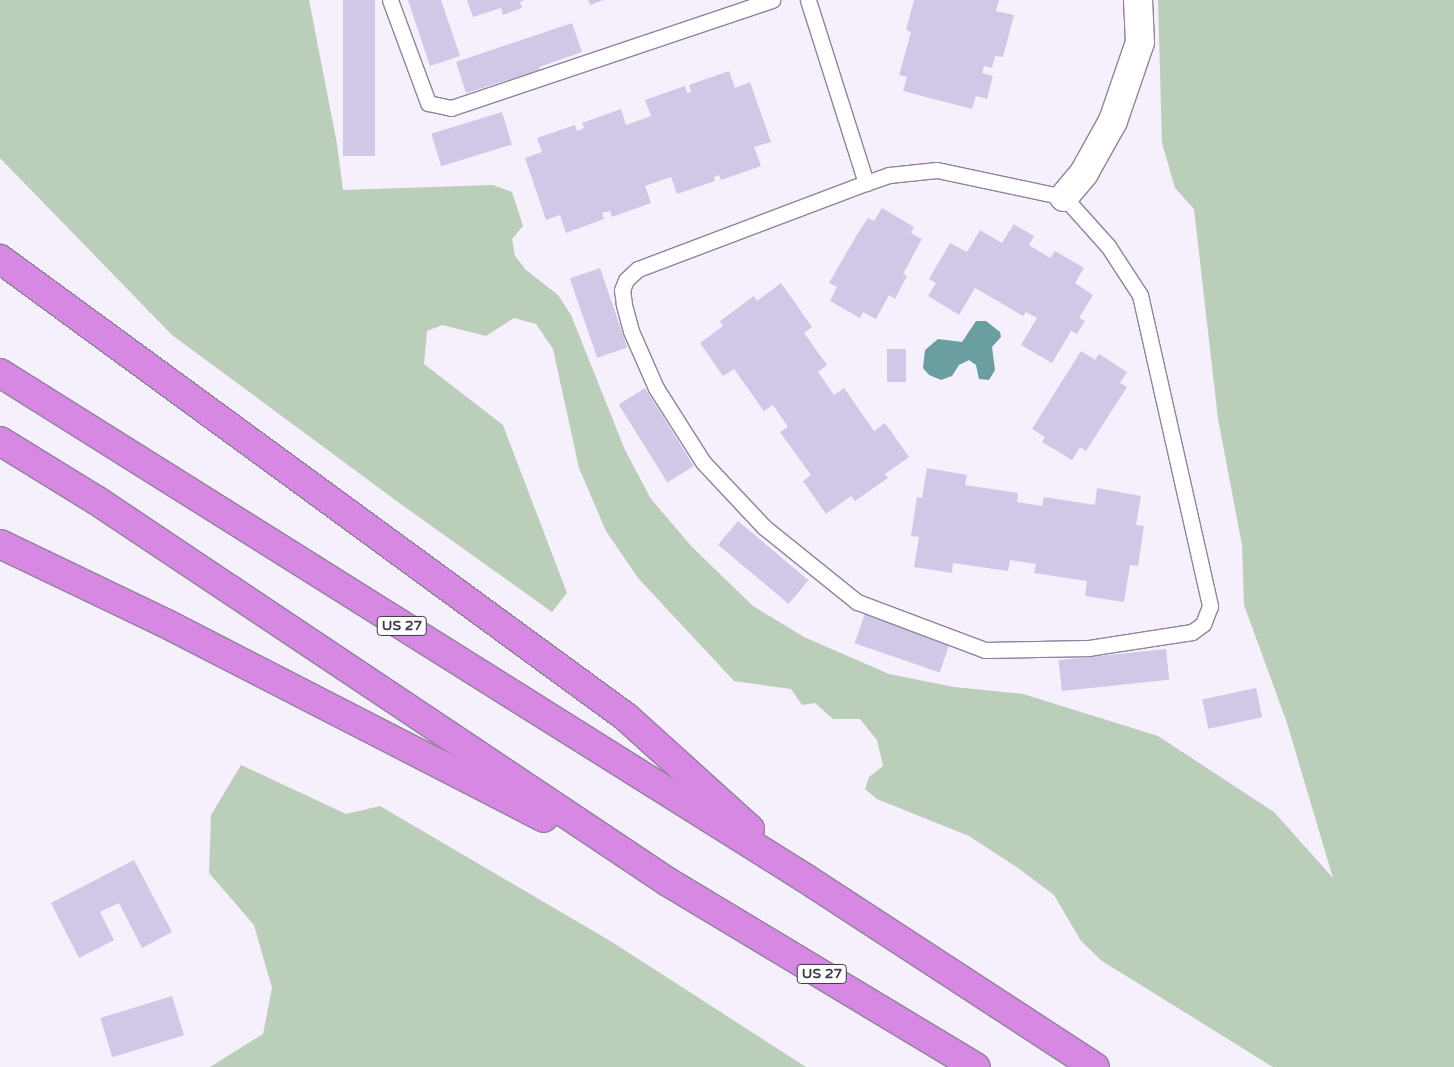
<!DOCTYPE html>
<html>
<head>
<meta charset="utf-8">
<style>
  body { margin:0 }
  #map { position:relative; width:1454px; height:1067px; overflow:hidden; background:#f6effc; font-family:"Varela Round",sans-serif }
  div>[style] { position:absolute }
  .green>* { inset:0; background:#baceba }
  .water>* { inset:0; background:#6a9ea1 }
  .building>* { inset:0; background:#d1c8e8; transform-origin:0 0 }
  .roads { filter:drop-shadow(1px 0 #91829e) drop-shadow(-1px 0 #91829e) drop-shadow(0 1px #91829e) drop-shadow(0 -1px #91829e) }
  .service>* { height:15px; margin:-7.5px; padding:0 7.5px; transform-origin:7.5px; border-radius:7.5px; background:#fff }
  .minor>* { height:28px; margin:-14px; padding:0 14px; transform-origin:14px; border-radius:14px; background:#fff }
  .motorway>* { height:28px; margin:-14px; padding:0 14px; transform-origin:14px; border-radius:14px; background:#d788e3 }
  span { translate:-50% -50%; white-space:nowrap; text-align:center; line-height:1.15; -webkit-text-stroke:4px #fff; paint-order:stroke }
  .shield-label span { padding:1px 4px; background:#fff; border:1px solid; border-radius:4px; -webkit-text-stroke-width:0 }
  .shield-label { font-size:14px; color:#3f3945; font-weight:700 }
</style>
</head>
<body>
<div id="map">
  <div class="green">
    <i style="clip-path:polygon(0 0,309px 0,337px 144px,343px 190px,493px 185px,512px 192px,523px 226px,512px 239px,515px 256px,526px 270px,558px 295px,571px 315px,625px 450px,651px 499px,692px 547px,753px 606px,804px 637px,889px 674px,954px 687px,1023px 694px,1158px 736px,1274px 812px,1333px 878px,1287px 723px,1244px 605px,1242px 545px,1218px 419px,1194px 209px,1175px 188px,1162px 143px,1158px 0,1454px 0,1454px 1067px,1273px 1067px,1102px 961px,1081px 941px,1054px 895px,1018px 868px,969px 836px,877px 799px,865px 789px,869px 777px,883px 766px,877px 740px,860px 719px,833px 719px,815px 703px,802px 705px,791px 689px,734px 681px,638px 578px,606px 531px,579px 468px,553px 349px,536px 324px,514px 318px,486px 336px,442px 325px,427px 331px,424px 364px,503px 425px,567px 593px,552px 612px,402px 505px,172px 335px,0 158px)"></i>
    <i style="clip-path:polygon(241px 765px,346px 814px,380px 806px,612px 942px,806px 1067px,210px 1067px,263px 1034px,272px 988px,254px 925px,209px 873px,211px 815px)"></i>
  </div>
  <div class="water">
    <i style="clip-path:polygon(976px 321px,986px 321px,1000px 332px,1001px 337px,992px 347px,995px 370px,989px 380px,979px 379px,976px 365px,969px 360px,959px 365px,952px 376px,941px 380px,929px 375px,923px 368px,925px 350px,938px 339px,962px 342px)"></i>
  </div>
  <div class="building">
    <i style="left:343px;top:0;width:32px;height:156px"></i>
    <i style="clip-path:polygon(408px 0,441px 0,460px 56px,430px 66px)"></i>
    <i style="clip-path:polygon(467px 0,525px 0,520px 2px,522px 8px,503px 15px,501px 8px,473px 17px)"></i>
    <i style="clip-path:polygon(588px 0,604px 0,590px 5px)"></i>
    <i style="clip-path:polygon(914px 0,999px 0,996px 11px,1014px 15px,1003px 57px,995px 56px,992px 68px,984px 66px,982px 73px,993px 76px,987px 99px,976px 96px,972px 109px,903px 91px,907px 77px,899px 75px,911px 32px,906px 30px)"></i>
    <i style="clip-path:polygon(572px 23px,582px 52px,539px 67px,540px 70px,466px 93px,456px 62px)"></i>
    <i style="clip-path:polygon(729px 71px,735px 88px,750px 82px,771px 142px,754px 147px,761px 166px,721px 180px,719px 175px,714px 177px,715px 181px,677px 194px,671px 177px,645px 186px,651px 203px,612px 217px,610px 211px,602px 213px,604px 219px,566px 233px,560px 215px,546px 220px,525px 158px,542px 152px,537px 138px,575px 125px,577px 131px,584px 128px,582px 123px,621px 109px,626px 125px,651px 116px,645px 100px,685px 86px,687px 93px,691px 92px,689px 85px)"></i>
    <i style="left:502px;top:112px;width:34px;height:74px;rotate:73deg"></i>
    <i style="clip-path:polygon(882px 208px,914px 227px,911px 233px,922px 239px,903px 274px,907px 276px,895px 299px,889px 295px,876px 319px,863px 312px,860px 318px,830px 301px,837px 287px,829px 283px,858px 233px,868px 218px,874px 221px)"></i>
    <i style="clip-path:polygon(1014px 224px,1034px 236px,1029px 245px,1050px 258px,1055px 251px,1084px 268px,1075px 283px,1093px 295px,1079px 318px,1085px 321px,1077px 334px,1071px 331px,1052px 363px,1021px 345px,1037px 318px,1026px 312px,1023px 316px,975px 288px,959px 315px,928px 296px,936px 283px,929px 279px,950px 243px,967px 252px,980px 230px,1002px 243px)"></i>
    <i style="left:600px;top:268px;width:84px;height:32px;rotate:71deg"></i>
    <i style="clip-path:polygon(781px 283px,812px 327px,804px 333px,827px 365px,818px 372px,834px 395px,844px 388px,874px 431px,885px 423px,909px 457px,885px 474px,888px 478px,855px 501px,851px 496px,826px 514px,803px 481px,811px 475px,780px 432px,788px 427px,773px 405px,764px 411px,734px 369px,723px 376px,700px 343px,723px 326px,720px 321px,754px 296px,757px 301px)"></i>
    <i style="left:887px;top:349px;width:19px;height:33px"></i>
    <i style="clip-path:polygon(1081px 351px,1095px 360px,1099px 354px,1127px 372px,1120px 383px,1127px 387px,1086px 451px,1080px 447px,1072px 460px,1042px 442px,1045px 437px,1032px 429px)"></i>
    <i style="left:645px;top:388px;width:92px;height:31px;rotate:58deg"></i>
    <i style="clip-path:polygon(927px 468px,967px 475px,965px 485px,1018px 493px,1017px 502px,1042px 506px,1044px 497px,1095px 505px,1097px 488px,1141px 496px,1136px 525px,1144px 526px,1138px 566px,1130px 565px,1124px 602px,1085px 596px,1087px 581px,1034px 573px,1036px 564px,1010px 560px,1008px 571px,953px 563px,952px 573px,914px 567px,919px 537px,911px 536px,917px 497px,922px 498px)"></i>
    <i style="left:738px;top:521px;width:92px;height:31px;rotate:40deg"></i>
    <i style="left:865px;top:613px;width:90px;height:32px;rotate:19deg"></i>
    <i style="left:1166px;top:649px;width:31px;height:108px;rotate:84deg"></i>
    <i style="left:1256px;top:688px;width:30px;height:55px;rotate:78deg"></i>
    <i style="clip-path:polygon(134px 860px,172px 932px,142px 948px,119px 903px,100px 912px,114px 940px,79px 958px,51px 903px)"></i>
    <i style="left:172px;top:996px;width:41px;height:75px;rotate:73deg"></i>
  </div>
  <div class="roads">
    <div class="service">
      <i style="left:390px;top:0;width:110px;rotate:69.7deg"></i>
      <i style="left:428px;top:103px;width:24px;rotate:12deg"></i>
      <i style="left:451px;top:108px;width:339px;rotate:-18.6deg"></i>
      <i style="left:808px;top:0;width:192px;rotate:72.4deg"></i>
      <i style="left:937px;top:170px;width:130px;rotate:12deg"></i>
      <i style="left:1064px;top:197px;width:66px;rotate:48.1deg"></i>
      <i style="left:1108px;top:246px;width:59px;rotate:56.9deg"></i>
      <i style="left:1140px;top:295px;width:319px;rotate:77.3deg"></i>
      <i style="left:1210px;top:606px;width:19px;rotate:111deg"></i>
      <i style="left:1203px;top:624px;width:14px;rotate:144deg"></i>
      <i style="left:1192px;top:632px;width:104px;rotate:171.2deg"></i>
      <i style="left:1089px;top:648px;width:104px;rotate:178.9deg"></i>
      <i style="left:985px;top:650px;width:137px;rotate:-159.4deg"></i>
      <i style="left:857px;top:602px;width:119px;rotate:-141.1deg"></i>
      <i style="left:764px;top:527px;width:89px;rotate:-133.2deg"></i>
      <i style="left:703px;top:462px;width:88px;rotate:-122.4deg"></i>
      <i style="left:656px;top:388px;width:62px;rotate:-113.7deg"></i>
      <i style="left:631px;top:331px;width:28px;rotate:-105deg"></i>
      <i style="left:624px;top:304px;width:14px;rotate:-98deg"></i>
      <i style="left:622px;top:290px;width:11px;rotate:-68deg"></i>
      <i style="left:626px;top:280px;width:16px;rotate:-43deg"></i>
      <i style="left:638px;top:269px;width:244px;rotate:-20.7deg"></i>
      <i style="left:866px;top:183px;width:24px;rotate:-19deg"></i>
      <i style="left:889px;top:175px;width:48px;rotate:-5.9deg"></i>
    </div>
    <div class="minor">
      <i style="left:1064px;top:197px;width:31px;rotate:-50deg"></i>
      <i style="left:1084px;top:173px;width:60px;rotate:-60.9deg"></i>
      <i style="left:1113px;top:121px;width:83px;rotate:-71.1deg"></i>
      <i style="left:1140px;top:42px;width:42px;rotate:-92.7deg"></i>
    </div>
    <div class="motorway">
      <i style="left:0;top:259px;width:776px;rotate:36.19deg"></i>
      <i style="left:626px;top:717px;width:167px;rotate:42.1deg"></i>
      <i style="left:0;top:373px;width:950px;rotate:32.1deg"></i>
      <i style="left:805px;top:878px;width:346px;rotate:33.1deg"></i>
      <i style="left:0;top:441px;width:113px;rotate:31.6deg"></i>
      <i style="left:96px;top:500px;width:688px;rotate:33.74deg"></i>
      <i style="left:668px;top:882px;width:359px;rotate:31deg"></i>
      <i style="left:0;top:544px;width:183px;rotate:25.6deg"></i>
      <i style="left:165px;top:623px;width:426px;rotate:27.2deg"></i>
    </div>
  </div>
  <div class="shield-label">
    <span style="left:402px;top:626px">US 27</span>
    <span style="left:822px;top:974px">US 27</span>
  </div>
</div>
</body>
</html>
